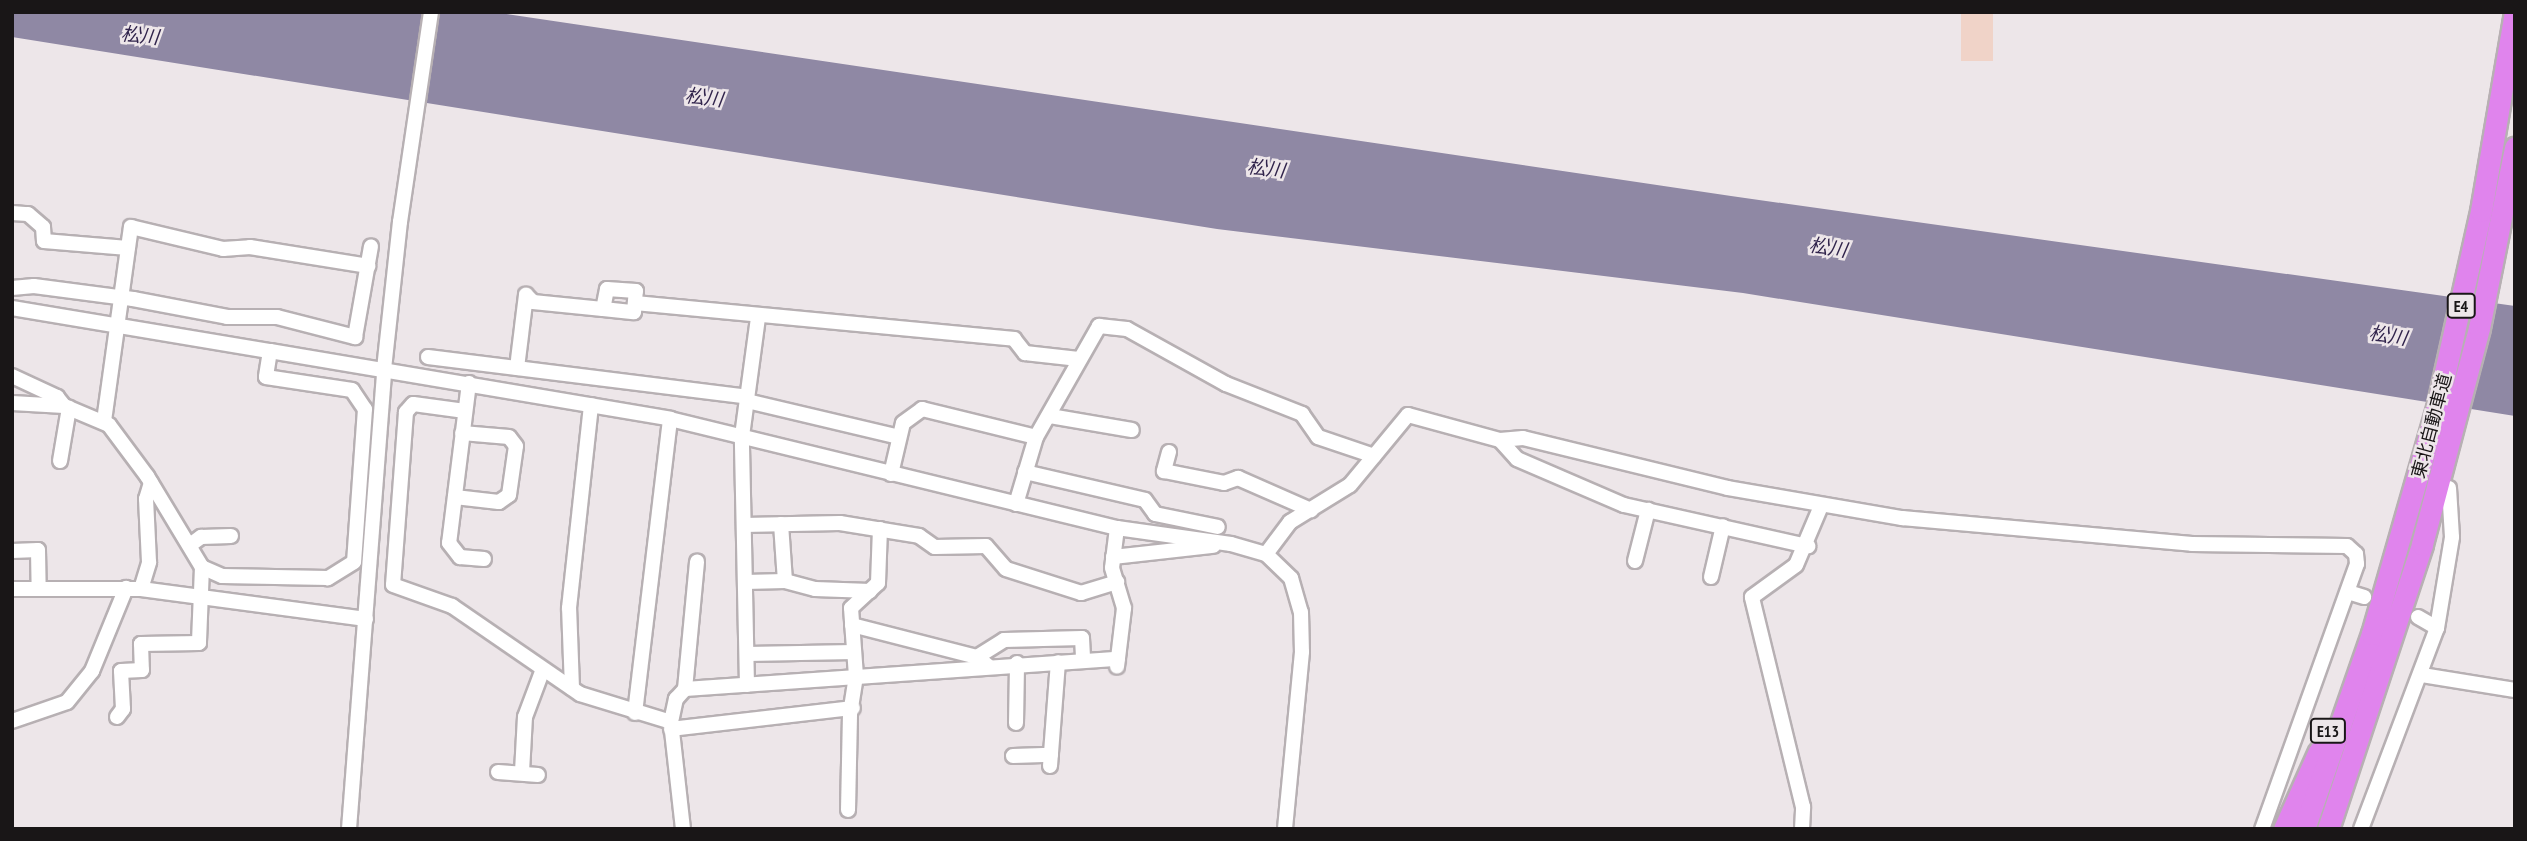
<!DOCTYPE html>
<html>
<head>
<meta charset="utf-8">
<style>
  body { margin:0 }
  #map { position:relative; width:2527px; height:841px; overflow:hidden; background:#ede6e9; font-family:"PT Sans Narrow","Noto Sans JP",sans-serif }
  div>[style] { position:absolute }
  .green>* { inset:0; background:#f0d3c8; transform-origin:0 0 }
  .water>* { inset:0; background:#8f88a4 }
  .roads { filter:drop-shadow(2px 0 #b7b0b3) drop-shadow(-2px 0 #b7b0b3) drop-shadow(0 2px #b7b0b3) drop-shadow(0 -2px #b7b0b3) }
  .minor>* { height:14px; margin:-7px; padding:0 7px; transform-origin:7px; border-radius:7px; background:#fff }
  .highway>* { height:21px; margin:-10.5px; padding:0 10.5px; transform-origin:10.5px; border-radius:10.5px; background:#e084ed }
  span { translate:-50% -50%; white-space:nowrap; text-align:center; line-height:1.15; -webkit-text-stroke:5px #ede6e9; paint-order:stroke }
  .shield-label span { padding:2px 5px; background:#ede6e9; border:2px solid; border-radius:5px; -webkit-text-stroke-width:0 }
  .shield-label { font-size:16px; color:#191617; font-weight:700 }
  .street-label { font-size:18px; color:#191617 }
  .water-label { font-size:19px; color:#31244c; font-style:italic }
  .frame { position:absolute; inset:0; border:14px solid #191617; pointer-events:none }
</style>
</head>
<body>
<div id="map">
  <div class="green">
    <i style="left:1961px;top:12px;width:32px;height:49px"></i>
  </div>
  <div class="water">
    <i style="clip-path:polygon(12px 12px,493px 12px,1731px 196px,2515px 306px,2515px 416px,1743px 293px,1217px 229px,12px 37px)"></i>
  </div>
  <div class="roads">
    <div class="minor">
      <i style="left:12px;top:213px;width:16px;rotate:4deg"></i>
      <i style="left:28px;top:214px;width:20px;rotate:41deg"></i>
      <i style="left:43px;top:227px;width:14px;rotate:86deg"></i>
      <i style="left:44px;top:241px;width:84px;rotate:4.8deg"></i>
      <i style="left:12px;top:288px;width:22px;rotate:-5deg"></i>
      <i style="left:34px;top:286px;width:100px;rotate:7.5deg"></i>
      <i style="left:133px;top:299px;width:96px;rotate:10.8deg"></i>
      <i style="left:227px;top:317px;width:50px"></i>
      <i style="left:277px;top:317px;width:81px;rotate:14.4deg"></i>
      <i style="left:355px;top:337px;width:92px;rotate:-80deg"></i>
      <i style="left:526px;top:295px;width:10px;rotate:45deg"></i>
      <i style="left:533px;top:302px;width:70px;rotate:5.7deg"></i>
      <i style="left:603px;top:309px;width:31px;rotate:6deg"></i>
      <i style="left:634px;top:312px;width:21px;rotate:-85deg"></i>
      <i style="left:636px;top:291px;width:29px;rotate:-176deg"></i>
      <i style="left:607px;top:289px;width:20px;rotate:101deg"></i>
      <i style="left:635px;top:303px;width:381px;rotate:5.4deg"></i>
      <i style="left:1014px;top:339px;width:18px;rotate:52deg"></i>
      <i style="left:1025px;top:353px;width:54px;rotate:6.3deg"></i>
      <i style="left:12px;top:308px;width:262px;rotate:9.5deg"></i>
      <i style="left:270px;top:351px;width:26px;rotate:99deg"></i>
      <i style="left:266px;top:377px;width:87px;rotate:8.6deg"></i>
      <i style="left:352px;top:390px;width:23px;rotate:56deg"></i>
      <i style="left:365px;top:409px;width:153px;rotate:94.1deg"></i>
      <i style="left:354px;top:562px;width:31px;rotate:148deg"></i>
      <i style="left:328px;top:578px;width:106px;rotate:-178.9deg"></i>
      <i style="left:222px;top:576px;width:22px;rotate:-156deg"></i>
      <i style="left:270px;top:351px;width:406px;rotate:9.6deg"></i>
      <i style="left:670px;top:419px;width:460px;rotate:13.7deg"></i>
      <i style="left:1117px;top:528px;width:115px;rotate:8deg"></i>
      <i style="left:1231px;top:544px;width:36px;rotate:16deg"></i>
      <i style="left:1266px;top:554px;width:35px;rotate:44deg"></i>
      <i style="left:1291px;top:578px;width:35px;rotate:74deg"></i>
      <i style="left:1301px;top:612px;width:40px;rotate:88.6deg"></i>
      <i style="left:1302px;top:652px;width:178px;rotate:95.5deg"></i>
      <i style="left:428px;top:357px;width:321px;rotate:7.1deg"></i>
      <i style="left:517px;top:368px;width:74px;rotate:-83deg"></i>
      <i style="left:12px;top:376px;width:50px;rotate:25deg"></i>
      <i style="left:57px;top:397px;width:11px;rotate:52deg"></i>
      <i style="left:469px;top:383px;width:161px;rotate:97.1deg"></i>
      <i style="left:449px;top:543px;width:18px;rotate:52deg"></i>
      <i style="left:460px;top:557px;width:24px;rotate:5deg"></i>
      <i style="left:747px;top:401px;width:156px;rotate:13.3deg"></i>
      <i style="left:12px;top:403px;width:52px;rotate:3.3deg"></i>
      <i style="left:64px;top:406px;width:49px;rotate:22.9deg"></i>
      <i style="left:109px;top:425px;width:64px;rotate:53.3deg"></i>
      <i style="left:147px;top:476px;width:106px;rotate:58.9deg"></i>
      <i style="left:202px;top:567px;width:76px;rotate:92.3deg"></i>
      <i style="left:199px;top:643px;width:58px;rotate:179deg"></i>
      <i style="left:141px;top:644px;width:26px;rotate:88deg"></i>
      <i style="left:142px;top:670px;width:21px;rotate:177deg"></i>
      <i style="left:121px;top:671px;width:38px;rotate:87deg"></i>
      <i style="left:123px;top:709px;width:10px;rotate:127deg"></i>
      <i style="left:465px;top:411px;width:52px;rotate:-172.3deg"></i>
      <i style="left:413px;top:404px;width:11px;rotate:131deg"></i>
      <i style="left:406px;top:412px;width:173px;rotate:94.3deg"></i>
      <i style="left:393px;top:585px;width:63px;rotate:19.6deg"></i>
      <i style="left:452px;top:606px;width:155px;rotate:34.5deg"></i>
      <i style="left:580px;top:694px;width:95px;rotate:17.1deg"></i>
      <i style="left:1050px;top:416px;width:83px;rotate:9.7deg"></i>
      <i style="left:104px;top:421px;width:196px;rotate:-82.1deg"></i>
      <i style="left:131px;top:227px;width:95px;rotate:13.4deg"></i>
      <i style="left:223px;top:249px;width:27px;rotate:-4deg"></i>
      <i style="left:250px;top:247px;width:120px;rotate:9.1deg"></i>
      <i style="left:1500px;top:440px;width:23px;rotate:-5deg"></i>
      <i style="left:1523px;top:438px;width:211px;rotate:13.7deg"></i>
      <i style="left:1728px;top:488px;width:177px;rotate:9.8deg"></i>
      <i style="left:1902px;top:518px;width:291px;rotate:5.1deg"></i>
      <i style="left:2192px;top:544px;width:155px;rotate:0.7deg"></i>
      <i style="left:2347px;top:546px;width:12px;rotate:42deg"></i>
      <i style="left:2356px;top:554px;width:10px;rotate:84deg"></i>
      <i style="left:2357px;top:564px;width:282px;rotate:109.7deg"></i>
      <i style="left:1169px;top:452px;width:20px;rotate:105deg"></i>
      <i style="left:1164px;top:471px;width:61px;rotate:11.3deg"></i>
      <i style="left:1224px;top:483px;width:15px;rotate:-20deg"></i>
      <i style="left:1238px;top:478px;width:80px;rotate:23.7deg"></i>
      <i style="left:60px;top:461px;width:54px;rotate:-80.4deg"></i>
      <i style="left:1025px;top:472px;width:123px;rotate:13.1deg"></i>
      <i style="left:1145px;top:500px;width:17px;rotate:54deg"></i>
      <i style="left:1155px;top:514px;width:64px;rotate:11.7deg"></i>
      <i style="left:891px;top:474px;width:52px;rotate:-76.8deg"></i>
      <i style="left:903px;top:423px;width:24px;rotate:-36deg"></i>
      <i style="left:922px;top:409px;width:117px;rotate:13.8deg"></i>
      <i style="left:455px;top:497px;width:44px;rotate:6.5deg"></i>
      <i style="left:499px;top:502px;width:12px;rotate:-35deg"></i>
      <i style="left:509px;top:495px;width:49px;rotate:-81.9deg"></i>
      <i style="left:516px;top:446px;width:11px;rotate:-128deg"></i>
      <i style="left:509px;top:437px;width:47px;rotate:-175.1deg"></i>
      <i style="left:1016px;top:504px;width:70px;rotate:-73.4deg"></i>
      <i style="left:1036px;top:437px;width:128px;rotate:-60.4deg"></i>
      <i style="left:1099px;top:326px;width:28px;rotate:6deg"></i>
      <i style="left:1127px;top:329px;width:113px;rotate:29.1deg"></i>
      <i style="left:1226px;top:384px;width:82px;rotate:21.5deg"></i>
      <i style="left:1302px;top:414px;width:28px;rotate:55deg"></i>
      <i style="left:1318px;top:437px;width:59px;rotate:18.7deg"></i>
      <i style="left:781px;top:524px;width:57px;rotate:86deg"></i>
      <i style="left:744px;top:525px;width:96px;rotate:-1.2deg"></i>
      <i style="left:840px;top:523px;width:80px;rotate:9.3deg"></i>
      <i style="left:919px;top:536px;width:19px;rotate:35deg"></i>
      <i style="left:935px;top:547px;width:51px;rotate:-1.1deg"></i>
      <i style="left:986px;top:546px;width:30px;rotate:49deg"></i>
      <i style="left:1006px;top:569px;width:79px;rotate:17.7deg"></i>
      <i style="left:1081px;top:593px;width:38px;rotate:-17deg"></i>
      <i style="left:1117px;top:528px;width:40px;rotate:97.1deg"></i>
      <i style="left:1112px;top:568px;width:42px;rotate:73.3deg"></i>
      <i style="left:1124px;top:608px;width:59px;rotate:96.8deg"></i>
      <i style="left:190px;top:545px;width:14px;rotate:-36deg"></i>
      <i style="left:201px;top:537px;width:30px;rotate:-2deg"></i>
      <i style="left:12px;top:551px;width:26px;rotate:-2deg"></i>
      <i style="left:38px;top:550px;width:39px;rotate:89deg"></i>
      <i style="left:1266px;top:554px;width:40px;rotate:-53deg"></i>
      <i style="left:1290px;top:522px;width:70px;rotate:-31.7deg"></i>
      <i style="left:1350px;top:485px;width:91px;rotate:-50.4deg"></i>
      <i style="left:1408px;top:415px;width:95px;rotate:15.2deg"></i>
      <i style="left:1500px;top:440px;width:25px;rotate:48deg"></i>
      <i style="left:1517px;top:459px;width:116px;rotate:23.3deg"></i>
      <i style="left:1624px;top:505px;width:189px;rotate:12.6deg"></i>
      <i style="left:1113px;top:557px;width:101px;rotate:-6.3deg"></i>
      <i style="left:1635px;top:561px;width:53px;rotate:-75.7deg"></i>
      <i style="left:1711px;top:577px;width:52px;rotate:-76.8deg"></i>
      <i style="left:745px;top:582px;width:40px;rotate:-1.4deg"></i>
      <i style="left:785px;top:581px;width:31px;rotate:15deg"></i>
      <i style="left:815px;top:589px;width:55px;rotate:2.1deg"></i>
      <i style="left:12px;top:589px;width:129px"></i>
      <i style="left:141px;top:589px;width:227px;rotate:7.6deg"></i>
      <i style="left:141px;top:589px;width:28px;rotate:-73deg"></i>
      <i style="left:149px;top:562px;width:63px;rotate:-92.7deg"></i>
      <i style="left:146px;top:499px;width:17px;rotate:-73deg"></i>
      <i style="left:2348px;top:592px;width:17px;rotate:17deg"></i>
      <i style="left:2418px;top:617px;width:22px;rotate:30deg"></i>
      <i style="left:852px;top:625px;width:129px;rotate:14.4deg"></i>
      <i style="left:977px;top:657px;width:14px;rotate:39deg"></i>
      <i style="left:747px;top:654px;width:107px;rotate:-1.1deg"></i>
      <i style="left:977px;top:657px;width:32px;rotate:-32deg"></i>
      <i style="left:1004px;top:640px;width:78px;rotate:-1.5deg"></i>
      <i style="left:1082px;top:638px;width:22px;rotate:87deg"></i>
      <i style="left:2422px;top:675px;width:94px;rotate:9.2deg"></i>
      <i style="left:747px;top:685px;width:249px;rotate:-91.2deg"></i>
      <i style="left:742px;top:436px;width:119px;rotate:-82.3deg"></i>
      <i style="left:572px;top:688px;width:80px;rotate:-92.1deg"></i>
      <i style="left:569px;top:608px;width:204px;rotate:-83.8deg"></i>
      <i style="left:685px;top:689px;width:434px;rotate:-4deg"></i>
      <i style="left:635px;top:713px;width:296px;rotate:-83.2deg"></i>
      <i style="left:12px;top:721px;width:58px;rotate:-19.1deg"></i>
      <i style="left:67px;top:702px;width:40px;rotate:-51deg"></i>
      <i style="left:92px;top:671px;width:90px;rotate:-67.7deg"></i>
      <i style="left:1016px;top:723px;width:60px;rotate:-89deg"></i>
      <i style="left:671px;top:729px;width:183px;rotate:-6.6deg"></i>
      <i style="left:1013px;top:756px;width:38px;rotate:-2deg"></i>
      <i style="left:1050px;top:766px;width:104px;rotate:-85.6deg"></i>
      <i style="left:498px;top:772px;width:40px;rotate:4.3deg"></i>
      <i style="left:522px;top:772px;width:55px;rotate:-86.9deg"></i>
      <i style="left:525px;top:717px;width:51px;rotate:-69.4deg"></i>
      <i style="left:848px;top:810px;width:96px;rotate:-88.8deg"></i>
      <i style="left:850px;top:714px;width:38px;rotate:-81deg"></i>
      <i style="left:856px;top:676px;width:68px;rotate:-94.2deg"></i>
      <i style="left:851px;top:608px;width:37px;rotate:-43deg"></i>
      <i style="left:878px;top:583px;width:54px;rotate:-87.9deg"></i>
      <i style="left:349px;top:829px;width:461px;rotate:-85.6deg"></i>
      <i style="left:384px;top:369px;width:148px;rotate:-83.8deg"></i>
      <i style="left:400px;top:222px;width:212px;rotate:-81.6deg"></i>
      <i style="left:683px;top:829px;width:108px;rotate:-96.4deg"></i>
      <i style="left:671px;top:722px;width:24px;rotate:-78deg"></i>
      <i style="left:676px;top:699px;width:13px;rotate:-48deg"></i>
      <i style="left:685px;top:689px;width:128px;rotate:-84.6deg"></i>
      <i style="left:1802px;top:829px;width:22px;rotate:-87deg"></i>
      <i style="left:1803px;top:807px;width:216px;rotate:-103.7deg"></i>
      <i style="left:1752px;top:597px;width:54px;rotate:-36deg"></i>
      <i style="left:1796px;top:565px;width:64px;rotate:-67deg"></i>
      <i style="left:2361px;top:829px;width:215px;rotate:-69.3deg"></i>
      <i style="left:2437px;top:628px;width:92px;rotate:-80.6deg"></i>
      <i style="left:2452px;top:537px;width:49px;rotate:-93.5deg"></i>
    </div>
    <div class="highway">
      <i style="left:2284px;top:829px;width:85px;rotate:-65.8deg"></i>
      <i style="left:2304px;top:829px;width:207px;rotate:-70.8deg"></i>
      <i style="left:2372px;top:634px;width:235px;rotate:-74deg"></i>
      <i style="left:2437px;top:408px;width:202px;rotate:-77.4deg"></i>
      <i style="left:2481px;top:211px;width:201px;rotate:-80.3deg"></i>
      <i style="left:2328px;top:829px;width:300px;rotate:-71.7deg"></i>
      <i style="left:2422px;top:544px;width:223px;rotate:-75.2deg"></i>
      <i style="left:2479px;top:328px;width:184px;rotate:-78.7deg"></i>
    </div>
  </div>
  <div class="shield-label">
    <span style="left:2461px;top:306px">E4</span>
    <span style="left:2328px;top:731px">E13</span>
  </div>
  <div class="street-label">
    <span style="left:2432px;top:426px;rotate:-75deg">東北自動車道</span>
  </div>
  <div class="water-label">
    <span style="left:140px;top:36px;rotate:6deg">松川</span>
    <span style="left:704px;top:98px;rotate:7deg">松川</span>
    <span style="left:1266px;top:169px;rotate:7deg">松川</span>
    <span style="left:1828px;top:248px;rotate:9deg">松川</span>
    <span style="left:2388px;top:336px;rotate:9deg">松川</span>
  </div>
  <div class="frame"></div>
</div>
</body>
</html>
